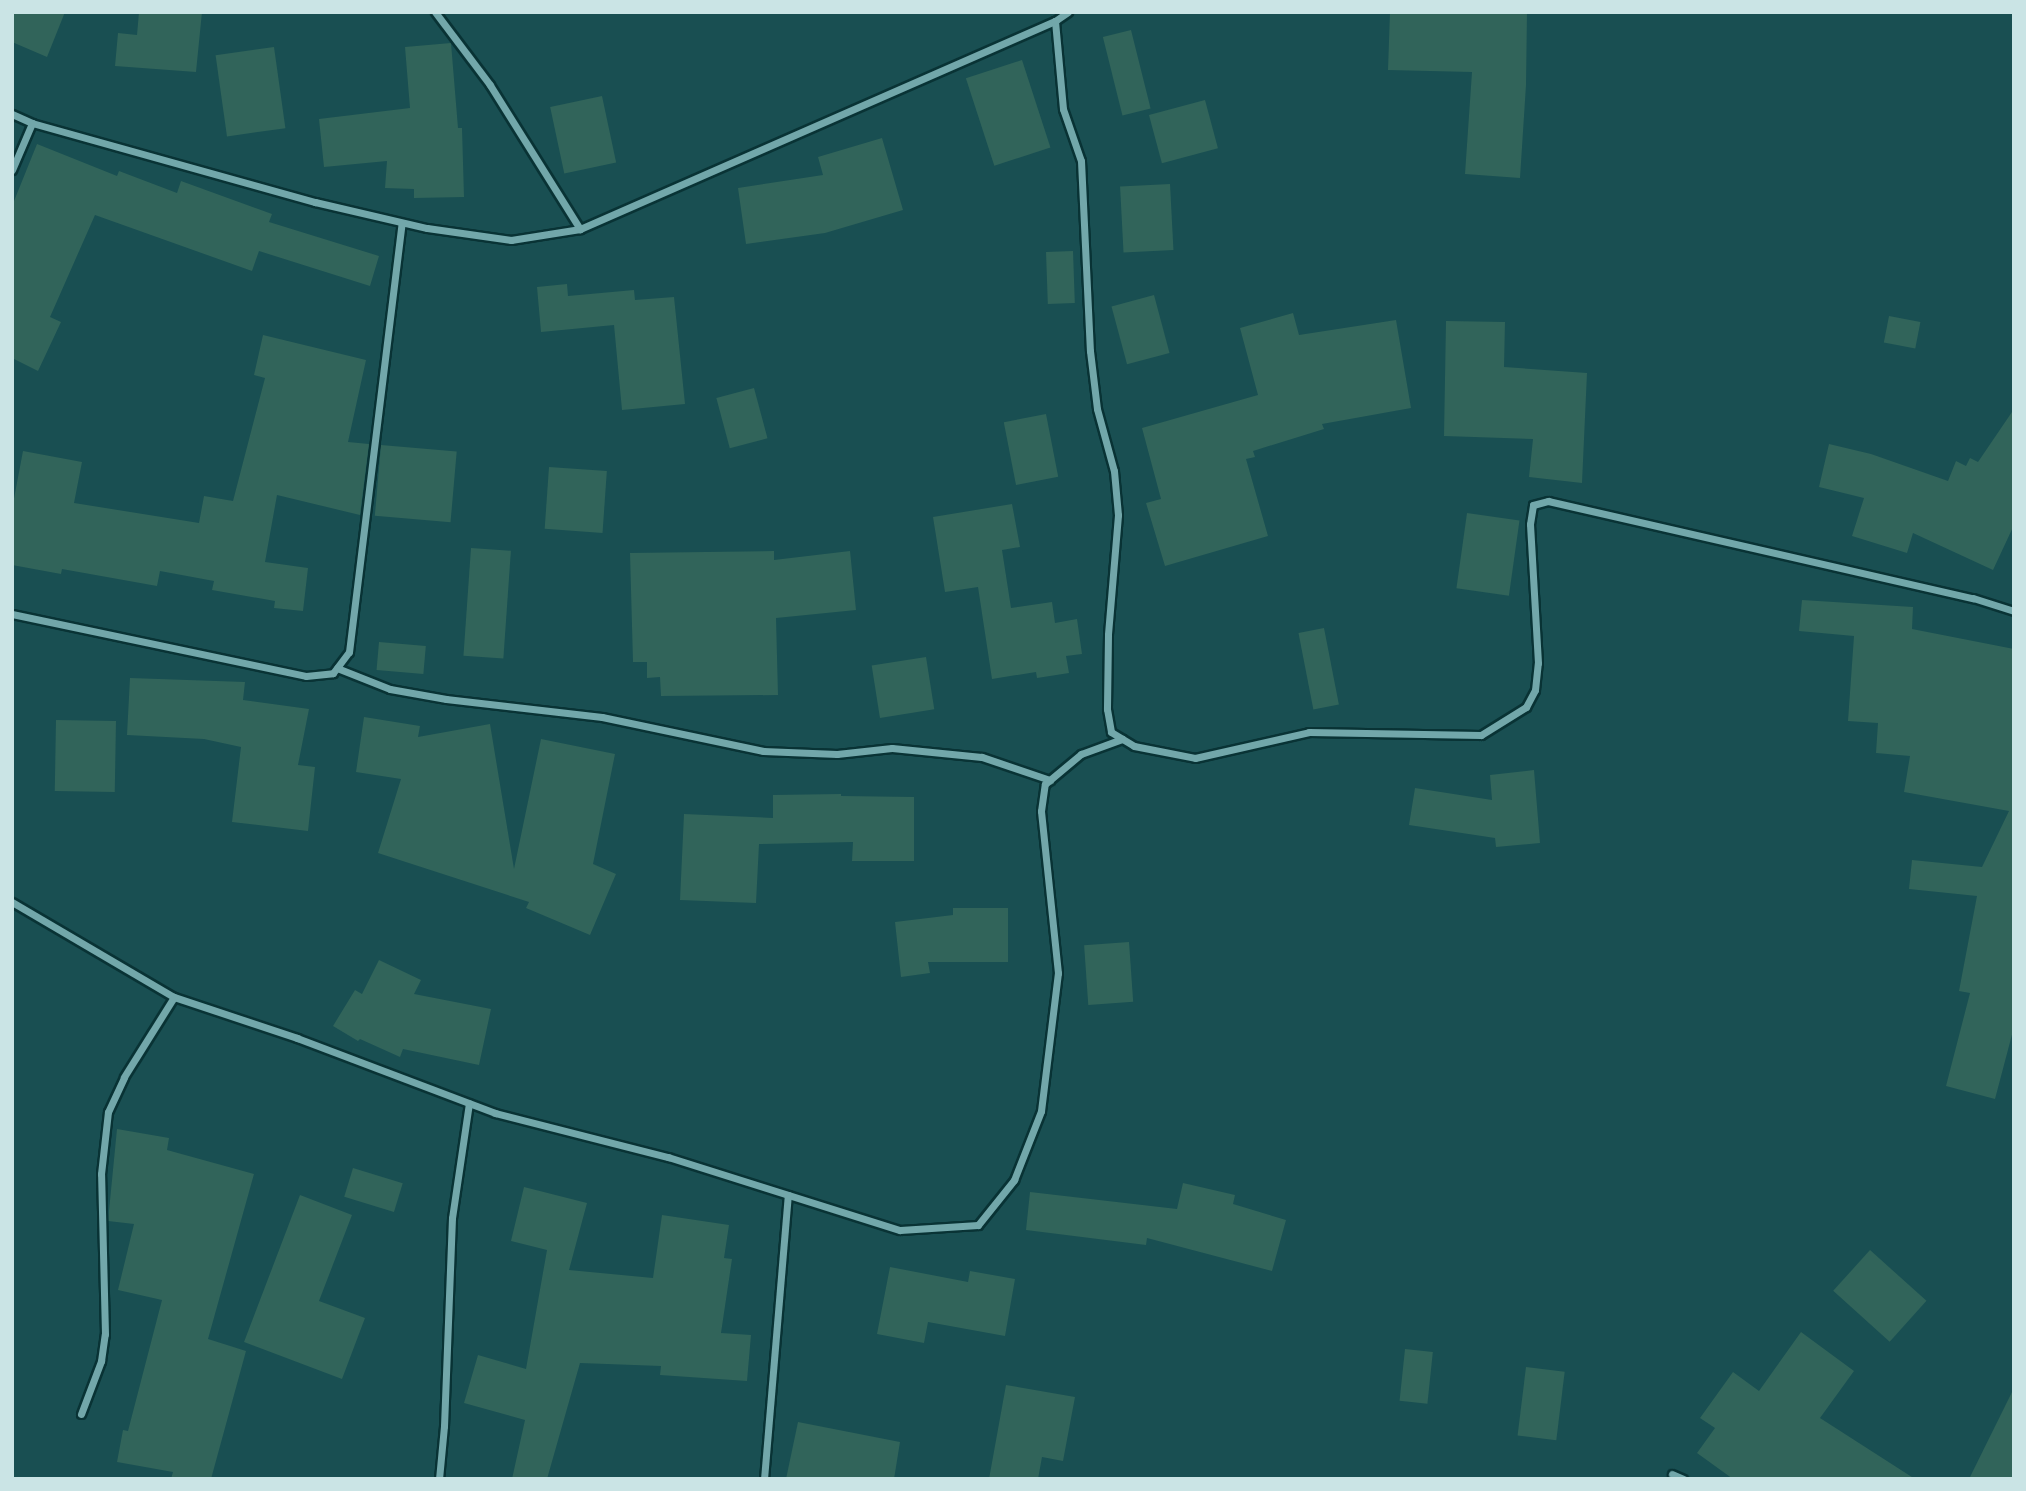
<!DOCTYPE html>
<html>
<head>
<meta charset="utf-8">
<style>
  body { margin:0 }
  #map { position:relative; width:2026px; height:1491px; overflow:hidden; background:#194f52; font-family:Signika,sans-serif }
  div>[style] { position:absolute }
  .building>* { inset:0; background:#31645a; transform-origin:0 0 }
  .roads { filter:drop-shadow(2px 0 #093335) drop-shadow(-2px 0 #093335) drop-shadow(0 2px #093335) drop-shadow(0 -2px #093335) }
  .minor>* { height:7px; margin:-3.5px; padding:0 3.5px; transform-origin:3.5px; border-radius:3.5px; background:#72a7aa }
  span { translate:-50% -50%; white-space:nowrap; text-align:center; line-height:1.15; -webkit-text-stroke:5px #1b3132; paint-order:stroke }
  .frame { position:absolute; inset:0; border:14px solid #cae4e5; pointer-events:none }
</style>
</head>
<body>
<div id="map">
  <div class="building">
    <i style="clip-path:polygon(12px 12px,65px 12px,47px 57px,12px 42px)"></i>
    <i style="clip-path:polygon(139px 12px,202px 12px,196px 72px,115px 66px,118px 33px,137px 35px)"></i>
    <i style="clip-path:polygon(1390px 12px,1527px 12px,1526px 85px,1520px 178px,1465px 174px,1472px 72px,1388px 70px)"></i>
    <i style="left:1131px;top:30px;width:81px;height:29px;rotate:76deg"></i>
    <i style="clip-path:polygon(451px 43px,458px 128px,462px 128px,464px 197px,414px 198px,414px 189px,385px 188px,387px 161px,324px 167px,319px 119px,410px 108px,405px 47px)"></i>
    <i style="left:274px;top:47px;width:82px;height:59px;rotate:82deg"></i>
    <i style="left:1022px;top:60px;width:92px;height:59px;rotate:72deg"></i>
    <i style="left:602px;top:96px;width:68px;height:53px;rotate:78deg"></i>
    <i style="left:1205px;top:100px;width:50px;height:58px;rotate:75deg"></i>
    <i style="clip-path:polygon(882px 138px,903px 210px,825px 233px,746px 244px,738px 188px,823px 175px,818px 157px)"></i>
    <i style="clip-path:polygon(37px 144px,117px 176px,119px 171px,177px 193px,181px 181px,272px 214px,269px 222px,379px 256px,370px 286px,259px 251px,252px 271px,95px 215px,50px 317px,61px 322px,38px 371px,12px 358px,12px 206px)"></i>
    <i style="left:1170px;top:184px;width:66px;height:50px;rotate:87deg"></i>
    <i style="left:1073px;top:251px;width:52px;height:27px;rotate:88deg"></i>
    <i style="clip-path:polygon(567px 284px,568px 296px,634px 290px,635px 300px,674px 297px,685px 404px,622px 410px,614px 325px,541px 332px,537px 287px)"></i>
    <i style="left:1154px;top:295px;width:60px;height:44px;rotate:75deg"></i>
    <i style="clip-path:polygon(1293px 313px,1299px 335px,1396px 320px,1411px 408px,1322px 424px,1324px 429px,1253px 451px,1255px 457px,1246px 459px,1268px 536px,1165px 566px,1146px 503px,1161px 499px,1142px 428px,1258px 395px,1240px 328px)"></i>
    <i style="left:1889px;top:316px;width:32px;height:27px;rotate:11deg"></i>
    <i style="clip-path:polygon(1446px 321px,1505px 322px,1504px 367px,1587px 373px,1582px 483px,1529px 477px,1533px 439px,1444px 436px)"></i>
    <i style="clip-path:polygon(263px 335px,366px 360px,348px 442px,369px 444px,360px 515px,277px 495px,265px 562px,308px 568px,303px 611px,274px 608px,275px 601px,212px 590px,214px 581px,160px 571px,157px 586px,62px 569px,61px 574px,12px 565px,12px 509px,23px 451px,82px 462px,74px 503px,199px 523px,204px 496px,233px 501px,265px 378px,254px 375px)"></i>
    <i style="left:754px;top:388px;width:52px;height:39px;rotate:75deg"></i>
    <i style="clip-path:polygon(2014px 409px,2014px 525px,1993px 570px,1913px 533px,1907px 553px,1852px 536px,1864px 498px,1819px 487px,1829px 444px,1871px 454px,1948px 481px,1956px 461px,1966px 466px,1970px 458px,1978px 462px)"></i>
    <i style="left:1046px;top:414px;width:64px;height:43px;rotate:79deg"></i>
    <i style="left:381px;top:445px;width:76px;height:71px;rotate:5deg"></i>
    <i style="left:549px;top:467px;width:58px;height:62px;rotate:4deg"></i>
    <i style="clip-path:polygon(1012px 504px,1020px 547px,1002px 550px,1011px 608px,1052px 602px,1055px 623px,1077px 619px,1082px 654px,1066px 656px,1069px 673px,1037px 678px,1036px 672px,992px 679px,978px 587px,945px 592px,933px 517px)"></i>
    <i style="left:1467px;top:513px;width:53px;height:76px;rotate:8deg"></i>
    <i style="left:471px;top:548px;width:40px;height:108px;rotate:4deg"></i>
    <i style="clip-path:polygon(774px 551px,774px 560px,850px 551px,856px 610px,776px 618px,778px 695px,661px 696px,660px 677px,647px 678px,647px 662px,633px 662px,630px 553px)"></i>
    <i style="clip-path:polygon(1802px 600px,1913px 607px,1912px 629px,2014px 649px,2014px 1027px,1995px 1099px,1946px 1086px,1970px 993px,1959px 991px,1977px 896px,1909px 889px,1912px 860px,1982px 867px,2009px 811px,1904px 792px,1910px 756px,1876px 753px,1878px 723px,1848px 721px,1854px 636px,1799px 631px)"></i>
    <i style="left:1324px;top:628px;width:78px;height:26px;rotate:79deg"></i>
    <i style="left:379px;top:642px;width:47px;height:28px;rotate:5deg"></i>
    <i style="left:926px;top:657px;width:53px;height:55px;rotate:81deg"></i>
    <i style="clip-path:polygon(130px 678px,245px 682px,243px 700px,309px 709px,298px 765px,315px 767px,308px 831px,232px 822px,241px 747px,204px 739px,127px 735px)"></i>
    <i style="clip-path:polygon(364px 717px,420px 726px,418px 737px,490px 724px,514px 869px,541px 739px,615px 754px,593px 864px,616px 874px,590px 935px,526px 908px,529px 902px,378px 853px,401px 779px,356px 772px)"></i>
    <i style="left:56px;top:720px;width:60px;height:71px;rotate:1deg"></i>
    <i style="clip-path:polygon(1534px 770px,1540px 843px,1496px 847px,1495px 838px,1409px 825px,1415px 788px,1492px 800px,1490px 775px)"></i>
    <i style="clip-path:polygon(841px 794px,841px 796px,914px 797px,914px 861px,852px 861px,853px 842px,759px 844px,756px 903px,680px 900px,684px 814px,773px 818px,773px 795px)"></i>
    <i style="clip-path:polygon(953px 908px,1008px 908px,1008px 962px,928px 962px,930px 973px,901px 977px,895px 922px,953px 915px)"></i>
    <i style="left:1129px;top:942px;width:60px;height:45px;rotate:86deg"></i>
    <i style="clip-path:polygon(379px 960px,421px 980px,414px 994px,491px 1009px,479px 1065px,403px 1049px,400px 1057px,360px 1039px,358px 1041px,333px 1026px,355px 990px,362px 994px)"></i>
    <i style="clip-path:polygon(117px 1129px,169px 1138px,167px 1150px,254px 1174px,208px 1339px,246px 1351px,211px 1479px,171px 1479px,173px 1472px,117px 1462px,123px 1430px,128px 1431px,162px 1300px,118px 1290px,134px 1224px,108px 1221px)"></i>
    <i style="left:353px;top:1168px;width:52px;height:30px;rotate:17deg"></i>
    <i style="clip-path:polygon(1183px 1183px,1235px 1195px,1233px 1204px,1286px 1220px,1272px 1271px,1147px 1238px,1146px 1245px,1026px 1230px,1030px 1192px,1177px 1209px)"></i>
    <i style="clip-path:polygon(524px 1187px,587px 1203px,569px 1270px,653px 1278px,662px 1215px,729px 1225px,724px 1258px,732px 1259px,721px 1333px,751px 1335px,747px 1381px,660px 1375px,661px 1366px,580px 1363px,547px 1479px,512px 1479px,525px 1420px,464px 1403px,478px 1355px,526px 1369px,547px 1250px,511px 1241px)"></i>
    <i style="clip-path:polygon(300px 1195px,352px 1215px,319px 1301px,365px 1318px,342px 1379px,244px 1342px)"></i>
    <i style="left:1870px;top:1250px;width:76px;height:55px;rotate:42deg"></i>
    <i style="clip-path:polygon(890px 1267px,968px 1282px,970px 1271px,1015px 1279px,1005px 1336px,928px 1322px,924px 1343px,877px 1334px)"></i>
    <i style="clip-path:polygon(1801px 1332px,1854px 1371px,1820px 1418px,1915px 1479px,1733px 1479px,1697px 1453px,1715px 1428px,1700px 1418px,1733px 1372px,1759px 1391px)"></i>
    <i style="left:1405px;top:1349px;width:28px;height:52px;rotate:6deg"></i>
    <i style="left:1526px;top:1367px;width:39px;height:69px;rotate:7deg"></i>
    <i style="clip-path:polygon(1006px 1385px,1075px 1397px,1063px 1461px,1042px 1457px,1038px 1479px,989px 1479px)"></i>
    <i style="clip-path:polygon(2014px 1388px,2014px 1479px,1969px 1479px)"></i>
    <i style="clip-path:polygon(798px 1422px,900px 1442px,894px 1479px,786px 1479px)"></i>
  </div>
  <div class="roads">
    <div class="minor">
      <i style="left:435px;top:12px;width:91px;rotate:53deg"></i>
      <i style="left:490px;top:85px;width:170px;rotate:58deg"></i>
      <i style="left:1055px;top:21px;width:88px;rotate:84.8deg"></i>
      <i style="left:1063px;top:109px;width:55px;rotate:70.9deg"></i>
      <i style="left:1081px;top:161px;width:190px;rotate:87.3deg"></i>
      <i style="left:1090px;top:351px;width:58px;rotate:83.1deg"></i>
      <i style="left:1097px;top:409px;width:64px;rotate:74.7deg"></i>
      <i style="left:1114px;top:471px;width:44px;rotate:84.8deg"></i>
      <i style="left:1118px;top:515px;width:120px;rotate:94.8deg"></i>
      <i style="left:1108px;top:635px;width:74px;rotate:90.8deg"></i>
      <i style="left:1107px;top:709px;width:23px;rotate:80deg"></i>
      <i style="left:1111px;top:732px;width:27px;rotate:31deg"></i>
      <i style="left:1134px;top:746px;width:62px;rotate:11.1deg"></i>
      <i style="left:1195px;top:758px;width:117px;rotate:-12.8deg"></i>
      <i style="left:1309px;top:732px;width:172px;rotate:1deg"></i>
      <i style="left:1481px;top:735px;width:53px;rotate:-31.9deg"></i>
      <i style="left:1526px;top:707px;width:19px;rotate:-62deg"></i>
      <i style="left:1535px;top:690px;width:27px;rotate:-84deg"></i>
      <i style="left:1538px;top:663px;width:139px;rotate:-93.3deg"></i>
      <i style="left:1530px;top:524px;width:19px;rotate:-81deg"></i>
      <i style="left:1533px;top:505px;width:16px;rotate:-15deg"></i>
      <i style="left:1548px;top:501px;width:436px;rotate:12.9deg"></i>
      <i style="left:1973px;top:598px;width:43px;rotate:17.6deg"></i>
      <i style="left:12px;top:114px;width:22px;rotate:24deg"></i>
      <i style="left:32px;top:123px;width:294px;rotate:15.6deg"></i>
      <i style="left:315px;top:202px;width:115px;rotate:13.1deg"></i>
      <i style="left:427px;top:228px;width:85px;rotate:8.1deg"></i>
      <i style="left:511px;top:240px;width:70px;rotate:-9.1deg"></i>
      <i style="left:580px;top:229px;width:519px;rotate:-23.65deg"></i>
      <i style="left:1055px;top:21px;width:16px;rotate:-35deg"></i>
      <i style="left:12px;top:170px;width:51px;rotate:-66.9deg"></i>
      <i style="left:12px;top:614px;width:300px;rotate:11.9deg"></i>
      <i style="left:306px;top:676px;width:27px;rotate:-6deg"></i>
      <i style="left:333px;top:673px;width:26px;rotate:-53deg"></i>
      <i style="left:349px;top:652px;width:432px;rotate:-83deg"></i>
      <i style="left:337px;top:668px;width:57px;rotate:21.6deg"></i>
      <i style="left:390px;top:689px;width:57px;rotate:10.1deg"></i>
      <i style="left:446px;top:699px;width:157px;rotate:6.6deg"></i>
      <i style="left:602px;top:717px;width:165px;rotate:11.9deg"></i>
      <i style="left:763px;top:751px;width:74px;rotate:2.3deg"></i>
      <i style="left:837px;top:754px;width:55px;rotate:-6.2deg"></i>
      <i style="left:892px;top:748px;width:90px;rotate:5.7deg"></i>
      <i style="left:982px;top:757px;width:72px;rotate:18.7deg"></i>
      <i style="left:12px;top:902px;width:188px;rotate:30.4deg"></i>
      <i style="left:174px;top:997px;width:130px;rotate:18.4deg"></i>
      <i style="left:297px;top:1038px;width:212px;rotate:20.7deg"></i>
      <i style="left:495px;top:1113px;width:179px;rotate:14.3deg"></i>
      <i style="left:668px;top:1157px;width:243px;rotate:17.5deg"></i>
      <i style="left:900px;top:1230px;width:78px;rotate:-3.7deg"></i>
      <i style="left:978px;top:1225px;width:58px;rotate:-51.3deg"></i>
      <i style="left:1014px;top:1180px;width:74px;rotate:-68.6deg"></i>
      <i style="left:1041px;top:1111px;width:139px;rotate:-83deg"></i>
      <i style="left:1058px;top:973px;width:163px;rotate:-96deg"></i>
      <i style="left:1041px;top:811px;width:27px;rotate:-82deg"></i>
      <i style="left:1045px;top:784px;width:47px;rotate:-39.8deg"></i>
      <i style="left:1081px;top:754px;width:44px;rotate:-20.1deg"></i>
      <i style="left:81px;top:1414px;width:57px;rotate:-69.3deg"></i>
      <i style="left:101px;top:1361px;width:27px;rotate:-82deg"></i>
      <i style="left:105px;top:1334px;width:160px;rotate:-91.4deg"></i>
      <i style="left:101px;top:1174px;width:62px;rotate:-83.6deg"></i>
      <i style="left:108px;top:1112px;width:38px;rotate:-65deg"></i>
      <i style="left:124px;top:1077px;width:94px;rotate:-58deg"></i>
      <i style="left:1672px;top:1474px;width:12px;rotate:24deg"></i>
      <i style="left:439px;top:1479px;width:53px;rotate:-84.6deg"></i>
      <i style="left:444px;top:1426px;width:208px;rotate:-87.8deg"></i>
      <i style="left:452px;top:1218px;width:116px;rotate:-81.6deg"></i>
      <i style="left:764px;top:1479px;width:285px;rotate:-85.2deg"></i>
    </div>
  </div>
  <div class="frame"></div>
</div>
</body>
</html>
